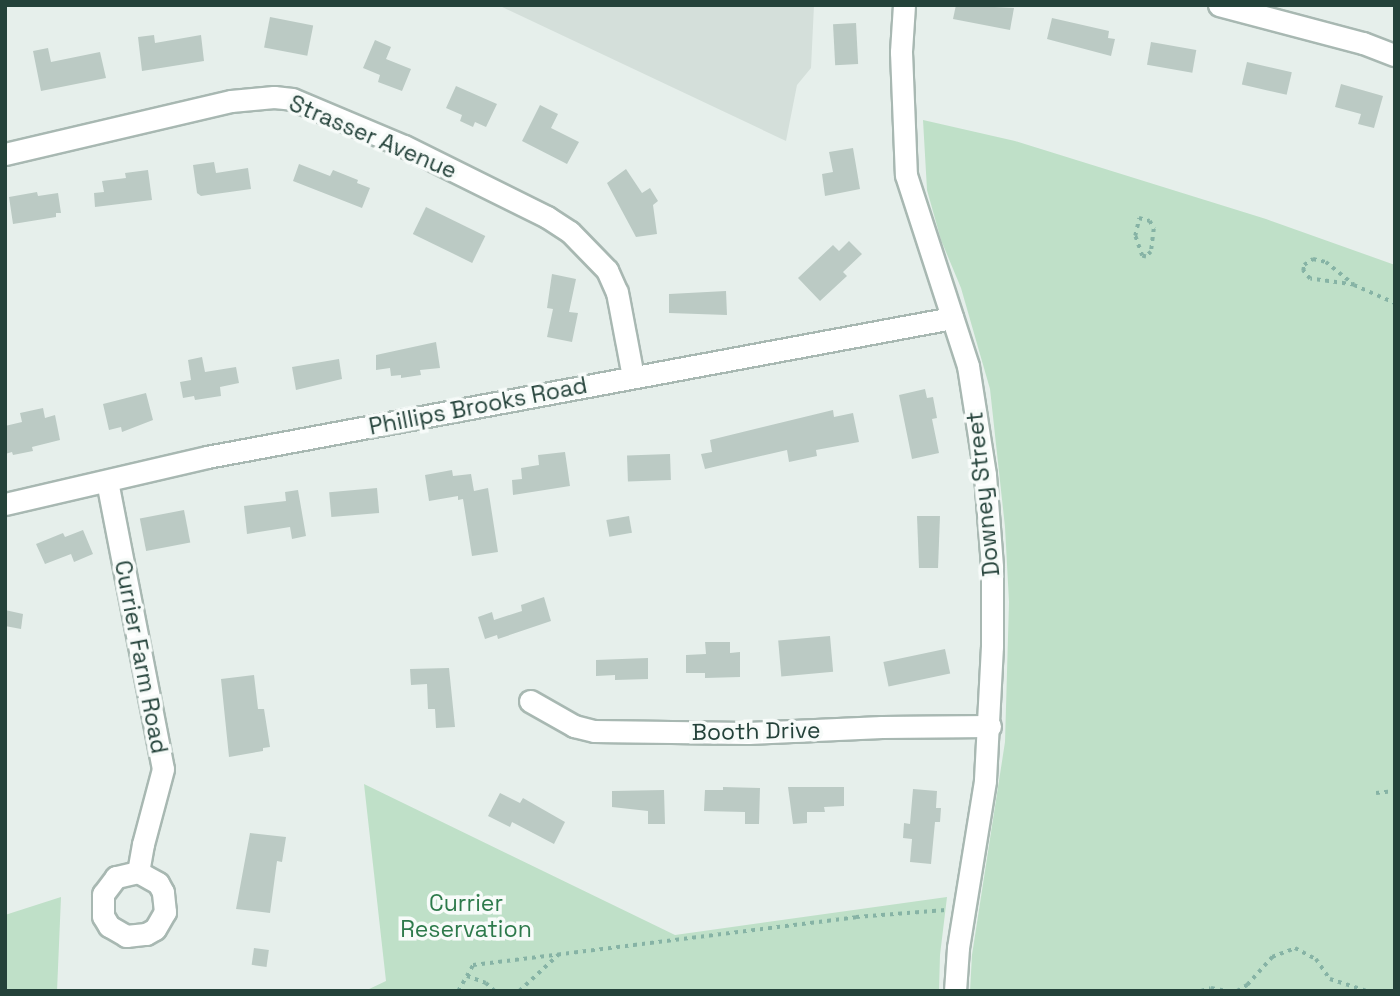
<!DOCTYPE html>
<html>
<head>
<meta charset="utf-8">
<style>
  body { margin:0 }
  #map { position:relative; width:1400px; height:996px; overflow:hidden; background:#e6efeb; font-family:"Space Grotesk",sans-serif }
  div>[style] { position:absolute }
  .built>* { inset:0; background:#d4dfda }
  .green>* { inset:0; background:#bfe0c8 }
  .building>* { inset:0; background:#bbcac4; transform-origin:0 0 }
  .path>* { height:3.5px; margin-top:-1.75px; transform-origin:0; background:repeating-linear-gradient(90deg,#86b3a5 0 3.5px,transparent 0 8.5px) }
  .roads { filter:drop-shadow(2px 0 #a8b8b2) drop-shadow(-2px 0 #a8b8b2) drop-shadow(0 2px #a8b8b2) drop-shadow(0 -2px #a8b8b2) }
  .minor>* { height:21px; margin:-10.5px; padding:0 10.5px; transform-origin:10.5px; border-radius:10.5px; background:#fff }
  span { translate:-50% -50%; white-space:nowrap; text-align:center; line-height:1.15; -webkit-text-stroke:7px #f7fbf9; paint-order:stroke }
  .street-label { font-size:23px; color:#24423a }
  .park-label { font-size:23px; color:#2d7a4b }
  .frame { position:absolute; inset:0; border:7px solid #24423a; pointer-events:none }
</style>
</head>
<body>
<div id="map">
  <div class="built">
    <i style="clip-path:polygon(498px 5px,814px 5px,811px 68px,797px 85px,786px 141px)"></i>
  </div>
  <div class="green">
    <i style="clip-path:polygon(923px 120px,1015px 141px,1266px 219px,1395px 265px,1395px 991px,970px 991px,972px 955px,1005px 742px,1009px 602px,1005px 527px,990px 389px,961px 288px,941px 240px,927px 190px)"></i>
    <i style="clip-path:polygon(364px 784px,675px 935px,947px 897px,940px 955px,939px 991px,365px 991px,386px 981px)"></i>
    <i style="clip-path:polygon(61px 897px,57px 991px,5px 991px,5px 915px)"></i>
  </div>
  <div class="building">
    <i style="clip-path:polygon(956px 5px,1014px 8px,1010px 30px,953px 19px)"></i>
    <i style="left:270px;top:17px;width:44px;height:31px;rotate:11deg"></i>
    <i style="clip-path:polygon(1052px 18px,1109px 31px,1108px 38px,1115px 39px,1111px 56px,1047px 39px)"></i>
    <i style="left:856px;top:23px;width:41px;height:23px;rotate:87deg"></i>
    <i style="clip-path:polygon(154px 35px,155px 43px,201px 35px,204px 61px,142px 71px,138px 37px)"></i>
    <i style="clip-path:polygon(375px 40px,391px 47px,386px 59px,411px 69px,402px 91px,378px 82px,380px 75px,363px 68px)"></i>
    <i style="left:1151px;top:42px;width:46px;height:23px;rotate:10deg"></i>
    <i style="clip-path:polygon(48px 48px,51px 62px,100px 52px,106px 78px,41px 91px,33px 51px)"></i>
    <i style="left:1247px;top:62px;width:46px;height:23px;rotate:13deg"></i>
    <i style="clip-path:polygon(1341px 84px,1383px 96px,1374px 128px,1358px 124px,1361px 114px,1335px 107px)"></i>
    <i style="clip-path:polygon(456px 86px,497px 104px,486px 127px,475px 122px,473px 127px,460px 121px,462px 115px,446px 108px)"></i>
    <i style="clip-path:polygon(540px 105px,558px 114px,551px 128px,579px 142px,567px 164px,522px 141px)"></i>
    <i style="clip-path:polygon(853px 148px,860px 189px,825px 196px,822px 174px,833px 172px,829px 152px)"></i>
    <i style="clip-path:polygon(214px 162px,216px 173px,248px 168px,251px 189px,201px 196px,197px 193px,193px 165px)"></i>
    <i style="clip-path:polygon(299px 164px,330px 176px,333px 170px,358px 180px,357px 183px,370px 188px,362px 208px,293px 181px)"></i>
    <i style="clip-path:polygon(626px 169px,642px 193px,650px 188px,658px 201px,653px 205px,657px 234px,636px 237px,607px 183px)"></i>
    <i style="clip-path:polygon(148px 170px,152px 200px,95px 207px,94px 193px,104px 192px,102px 181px,126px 178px,125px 173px)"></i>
    <i style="clip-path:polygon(37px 192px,38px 196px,58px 193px,61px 213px,56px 213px,56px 217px,13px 224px,9px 197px)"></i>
    <i style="left:426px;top:207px;width:66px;height:30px;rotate:26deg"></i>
    <i style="clip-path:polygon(849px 241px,862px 254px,843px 272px,847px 276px,820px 301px,798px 278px,833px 245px,839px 251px)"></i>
    <i style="clip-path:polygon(552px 274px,576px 279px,569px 312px,578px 313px,572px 342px,547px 337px,553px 309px,547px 308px)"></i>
    <i style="clip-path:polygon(726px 291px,727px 315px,669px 313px,669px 294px)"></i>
    <i style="clip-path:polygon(436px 342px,440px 368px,420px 370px,421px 375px,401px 378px,401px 375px,391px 376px,390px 368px,376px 370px,376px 355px)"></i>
    <i style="clip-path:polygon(202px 357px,205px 372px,236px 367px,239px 383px,220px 387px,221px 396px,195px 400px,194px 396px,183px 398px,180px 382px,191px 380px,188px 360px)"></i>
    <i style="clip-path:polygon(339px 359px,342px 379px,296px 390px,292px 367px)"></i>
    <i style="clip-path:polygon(925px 389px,927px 398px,933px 397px,937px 418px,932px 419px,939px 453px,912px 459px,899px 395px)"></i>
    <i style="clip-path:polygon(146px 393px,153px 420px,122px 432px,121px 427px,109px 430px,103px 404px)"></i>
    <i style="clip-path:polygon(43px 408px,45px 418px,55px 415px,60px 440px,32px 447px,33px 451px,13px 455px,12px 452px,5px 454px,5px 426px,22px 422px,20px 413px)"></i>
    <i style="clip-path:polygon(833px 410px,834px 417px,853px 413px,859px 442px,816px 450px,817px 456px,789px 462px,787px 450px,705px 469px,701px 454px,712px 452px,710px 440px)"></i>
    <i style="clip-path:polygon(565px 452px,570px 486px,513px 495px,512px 480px,522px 479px,521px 468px,539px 465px,538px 455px)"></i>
    <i style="left:670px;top:454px;width:26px;height:43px;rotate:88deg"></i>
    <i style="clip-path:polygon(452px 470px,453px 476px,471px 474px,474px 491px,488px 488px,498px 552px,472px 556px,463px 499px,458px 500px,458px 496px,429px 501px,425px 475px)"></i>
    <i style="left:377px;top:488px;width:25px;height:48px;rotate:85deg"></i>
    <i style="clip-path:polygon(298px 490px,306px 536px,292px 539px,290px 527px,247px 534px,244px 506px,286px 501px,285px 492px)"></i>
    <i style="left:184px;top:510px;width:33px;height:45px;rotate:79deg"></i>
    <i style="left:629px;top:516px;width:17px;height:23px;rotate:80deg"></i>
    <i style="clip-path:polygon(917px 516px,940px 516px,938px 568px,919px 568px)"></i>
    <i style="clip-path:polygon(83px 530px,93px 554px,74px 562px,71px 554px,45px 564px,36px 544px,63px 533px,65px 537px)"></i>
    <i style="clip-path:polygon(544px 597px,551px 621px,498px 639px,497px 635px,485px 639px,478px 617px,492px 612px,494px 620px,522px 611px,521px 605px)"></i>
    <i style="clip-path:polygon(5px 610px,23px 614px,21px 629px,5px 626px)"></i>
    <i style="left:830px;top:636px;width:36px;height:52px;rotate:85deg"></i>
    <i style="clip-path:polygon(705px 642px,730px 642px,730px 653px,740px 652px,740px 677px,705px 678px,705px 673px,686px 673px,686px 655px,706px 654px)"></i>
    <i style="left:945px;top:649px;width:25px;height:63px;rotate:78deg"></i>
    <i style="clip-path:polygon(648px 658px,648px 679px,615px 680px,615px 675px,596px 676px,596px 660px)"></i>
    <i style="clip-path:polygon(449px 668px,455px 727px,436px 728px,435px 709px,428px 709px,427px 684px,411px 685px,410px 669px)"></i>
    <i style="clip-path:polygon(254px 675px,258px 709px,264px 709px,270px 747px,263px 748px,263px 751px,229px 757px,221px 679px)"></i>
    <i style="clip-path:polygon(723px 787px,760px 788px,759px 824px,745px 824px,745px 812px,704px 811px,705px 790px,723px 790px)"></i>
    <i style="clip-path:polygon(788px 787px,844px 787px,844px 806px,824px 807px,825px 812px,807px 812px,807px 823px,793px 824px)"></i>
    <i style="clip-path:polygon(913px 789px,937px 791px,936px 808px,941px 808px,940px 822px,935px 822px,931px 864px,910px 862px,912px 839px,903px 838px,904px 823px,910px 824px)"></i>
    <i style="clip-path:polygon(664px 790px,665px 824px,648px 824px,648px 811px,612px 807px,612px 791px)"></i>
    <i style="clip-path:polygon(500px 793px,520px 803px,523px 798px,565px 822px,554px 844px,512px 822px,510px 827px,488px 816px)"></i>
    <i style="clip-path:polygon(250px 833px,286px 837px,282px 862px,277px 861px,270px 913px,236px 909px)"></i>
    <i style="left:254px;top:948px;width:15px;height:17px;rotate:8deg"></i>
  </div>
  <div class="path">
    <i style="left:1139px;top:218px;width:11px;rotate:15deg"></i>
    <i style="left:1150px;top:221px;width:9px;rotate:63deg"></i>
    <i style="left:1154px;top:229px;width:23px;rotate:97deg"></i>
    <i style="left:1151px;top:252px;width:7px;rotate:135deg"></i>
    <i style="left:1146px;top:257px;width:4px;rotate:-166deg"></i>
    <i style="left:1142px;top:256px;width:21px;rotate:-109deg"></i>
    <i style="left:1135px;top:236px;width:18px;rotate:-77deg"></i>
    <i style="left:1354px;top:285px;width:44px;rotate:-172.2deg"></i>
    <i style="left:1310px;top:279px;width:11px;rotate:-131deg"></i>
    <i style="left:1303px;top:271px;width:6px;rotate:-81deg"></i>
    <i style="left:1304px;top:265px;width:11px;rotate:-34deg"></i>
    <i style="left:1313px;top:259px;width:13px;rotate:13deg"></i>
    <i style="left:1326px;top:262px;width:36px;rotate:39deg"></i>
    <i style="left:1354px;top:285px;width:45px;rotate:23.7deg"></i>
    <i style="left:1376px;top:793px;width:19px;rotate:-6deg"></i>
    <i style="left:467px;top:976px;width:20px;rotate:20deg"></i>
    <i style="left:486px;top:983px;width:12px;rotate:42deg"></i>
    <i style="left:458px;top:991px;width:30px;rotate:-60deg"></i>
    <i style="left:473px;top:965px;width:386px;rotate:-7.1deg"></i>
    <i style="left:856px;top:917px;width:90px;rotate:-4.4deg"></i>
    <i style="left:519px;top:991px;width:53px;rotate:-42.7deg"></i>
    <i style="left:1201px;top:991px;width:10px;rotate:-17deg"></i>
    <i style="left:1211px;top:988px;width:16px;rotate:11deg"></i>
    <i style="left:1237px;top:991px;width:12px;rotate:-31deg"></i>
    <i style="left:1247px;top:985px;width:38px;rotate:-48deg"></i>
    <i style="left:1272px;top:957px;width:25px;rotate:-21deg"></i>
    <i style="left:1295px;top:948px;width:24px;rotate:28deg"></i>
    <i style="left:1316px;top:959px;width:24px;rotate:55deg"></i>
    <i style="left:1330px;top:979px;width:40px;rotate:18deg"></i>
  </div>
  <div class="roads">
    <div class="minor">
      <i style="left:904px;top:5px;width:47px;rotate:93.7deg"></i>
      <i style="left:901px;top:52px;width:123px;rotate:87.7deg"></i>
      <i style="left:906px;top:175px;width:201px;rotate:72deg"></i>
      <i style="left:968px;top:366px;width:110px;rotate:81.1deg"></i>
      <i style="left:985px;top:475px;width:92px;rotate:85.6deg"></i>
      <i style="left:992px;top:567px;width:79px;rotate:90deg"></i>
      <i style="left:992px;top:646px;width:135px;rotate:93deg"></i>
      <i style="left:985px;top:781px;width:169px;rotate:99.2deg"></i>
      <i style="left:958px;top:948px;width:43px;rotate:94deg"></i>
      <i style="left:1219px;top:5px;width:149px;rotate:14.8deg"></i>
      <i style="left:1363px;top:43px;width:34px;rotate:21deg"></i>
      <i style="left:5px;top:154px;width:232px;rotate:-13.2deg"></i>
      <i style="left:231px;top:101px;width:43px;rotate:-5.3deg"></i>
      <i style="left:274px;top:97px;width:18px;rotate:6deg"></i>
      <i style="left:292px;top:99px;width:121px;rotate:22.8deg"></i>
      <i style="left:404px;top:146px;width:160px;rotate:26.4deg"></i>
      <i style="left:547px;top:217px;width:27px;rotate:33deg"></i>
      <i style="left:570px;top:232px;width:53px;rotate:45.8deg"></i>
      <i style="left:607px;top:270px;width:24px;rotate:66deg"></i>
      <i style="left:617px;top:292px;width:86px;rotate:79.3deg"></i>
      <i style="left:107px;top:481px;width:293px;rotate:79deg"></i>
      <i style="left:163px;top:769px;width:78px;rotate:104.9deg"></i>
      <i style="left:143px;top:844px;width:28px;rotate:100deg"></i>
      <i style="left:138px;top:872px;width:23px;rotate:167deg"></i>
      <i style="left:116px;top:877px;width:21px;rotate:127deg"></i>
      <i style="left:103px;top:894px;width:22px;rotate:90deg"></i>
      <i style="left:103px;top:916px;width:12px;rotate:59deg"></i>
      <i style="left:109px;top:926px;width:20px;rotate:30deg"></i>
      <i style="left:126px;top:936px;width:20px;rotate:-6deg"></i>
      <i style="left:146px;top:934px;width:10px;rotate:-29deg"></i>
      <i style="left:155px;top:929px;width:20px;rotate:-60deg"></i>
      <i style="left:165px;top:912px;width:20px;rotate:-96deg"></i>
      <i style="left:163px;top:892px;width:10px;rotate:-119deg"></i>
      <i style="left:158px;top:883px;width:23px;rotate:-151deg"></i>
      <i style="left:5px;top:504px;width:207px;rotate:-13.1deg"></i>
      <i style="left:207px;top:457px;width:758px;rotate:-10.57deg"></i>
      <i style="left:530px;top:701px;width:51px;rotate:29.6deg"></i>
      <i style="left:574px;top:726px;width:21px;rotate:14deg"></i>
      <i style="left:594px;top:731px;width:154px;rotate:0.7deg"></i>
      <i style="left:748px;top:733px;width:134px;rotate:-2.6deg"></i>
      <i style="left:882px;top:727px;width:108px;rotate:-0.5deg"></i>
    </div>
  </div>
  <div class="street-label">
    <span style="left:373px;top:137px;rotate:23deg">Strasser Avenue</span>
    <span style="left:478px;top:406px;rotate:-11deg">Phillips Brooks Road</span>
    <span style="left:983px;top:494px;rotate:-96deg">Downey Street</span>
    <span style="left:141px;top:657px;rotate:79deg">Currier Farm Road</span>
    <span style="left:756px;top:731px;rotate:-1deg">Booth Drive</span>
  </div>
  <div class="park-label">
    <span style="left:466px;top:916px">Currier<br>Reservation</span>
  </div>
  <div class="frame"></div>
</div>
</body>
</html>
